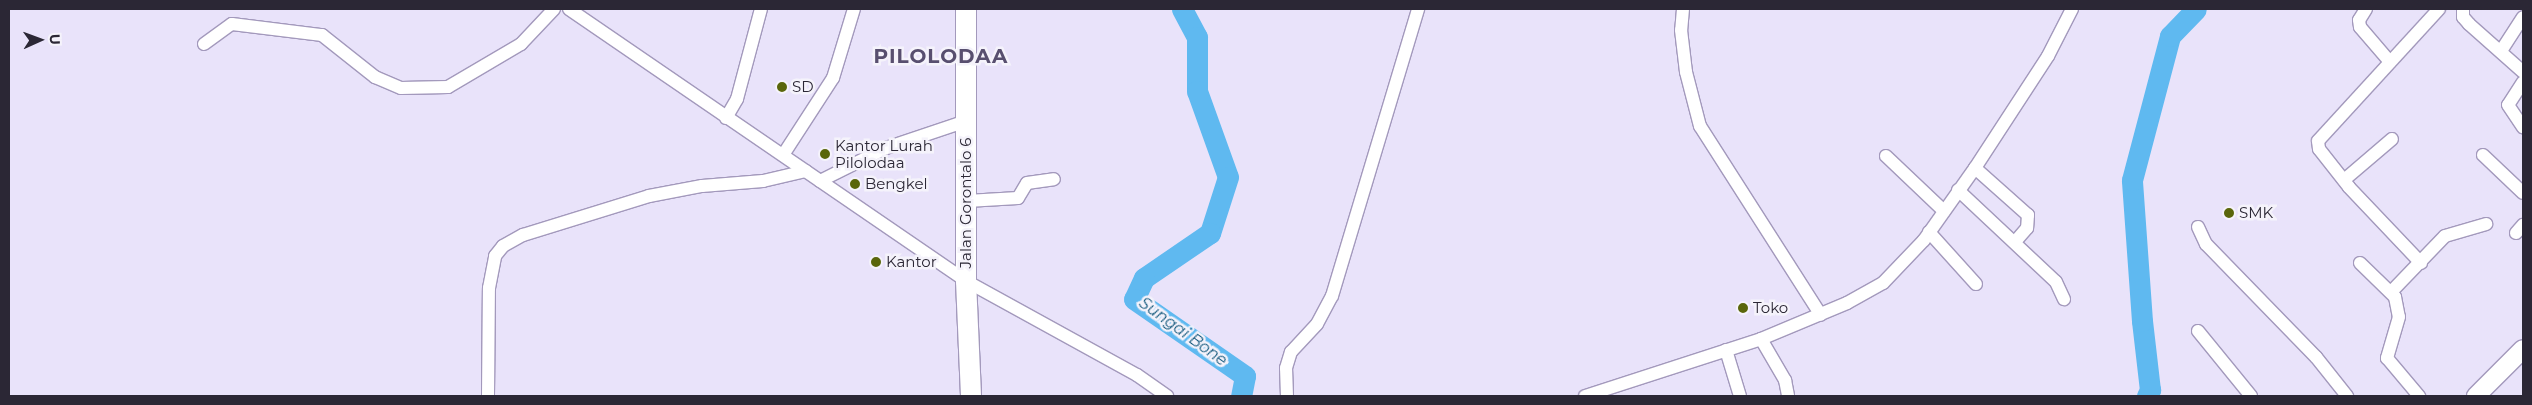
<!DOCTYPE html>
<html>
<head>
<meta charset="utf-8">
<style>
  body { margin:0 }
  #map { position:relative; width:2532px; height:405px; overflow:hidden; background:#e9e3fa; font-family:Montserrat,sans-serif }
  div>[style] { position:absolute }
  .river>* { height:21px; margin:-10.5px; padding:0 10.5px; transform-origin:10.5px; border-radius:10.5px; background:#5fb9f0 }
  .roads { filter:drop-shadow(1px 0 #a399bc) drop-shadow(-1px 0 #a399bc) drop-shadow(0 1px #a399bc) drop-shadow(0 -1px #a399bc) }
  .street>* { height:12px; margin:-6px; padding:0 6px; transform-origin:6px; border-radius:6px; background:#fff }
  .secondary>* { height:18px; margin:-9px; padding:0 9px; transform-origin:9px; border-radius:9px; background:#fff }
  .primary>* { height:20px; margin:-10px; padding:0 10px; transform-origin:10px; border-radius:10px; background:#fff }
  .dots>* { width:14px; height:14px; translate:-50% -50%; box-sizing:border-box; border:2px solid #f5f3fb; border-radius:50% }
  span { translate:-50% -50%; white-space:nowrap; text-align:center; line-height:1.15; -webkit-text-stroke:5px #f5f3fb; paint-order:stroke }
  .poi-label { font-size:15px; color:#2b2735 }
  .left { translate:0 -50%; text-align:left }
  .street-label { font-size:15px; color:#2b2735 }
  .water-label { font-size:16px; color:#14597d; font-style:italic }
  .district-label { font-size:20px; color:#584f6f; font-weight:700; letter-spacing:1px }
  .frame { position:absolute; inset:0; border:10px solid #2b2735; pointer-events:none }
  .north { position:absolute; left:15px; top:15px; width:50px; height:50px; -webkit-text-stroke:4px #f5f3fb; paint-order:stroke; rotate:88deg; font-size:14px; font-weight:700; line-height:20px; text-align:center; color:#2b2735 }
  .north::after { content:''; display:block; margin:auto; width:18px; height:22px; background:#2b2735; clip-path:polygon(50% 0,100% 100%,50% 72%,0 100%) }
</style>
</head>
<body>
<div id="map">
  <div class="river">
    <i style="left:1182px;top:9px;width:32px;rotate:62deg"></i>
    <i style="left:1197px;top:37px;width:54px;rotate:90deg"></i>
    <i style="left:1197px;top:91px;width:91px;rotate:70.2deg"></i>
    <i style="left:1228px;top:177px;width:59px;rotate:107.8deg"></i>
    <i style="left:1210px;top:233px;width:80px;rotate:145.7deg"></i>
    <i style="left:1144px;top:278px;width:23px;rotate:115deg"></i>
    <i style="left:1134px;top:299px;width:135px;rotate:34.7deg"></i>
    <i style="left:1245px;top:376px;width:20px;rotate:101deg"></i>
    <i style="left:2147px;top:396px;width:7px;rotate:-63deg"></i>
    <i style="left:2150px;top:390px;width:69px;rotate:-96.6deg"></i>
    <i style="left:2142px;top:321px;width:141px;rotate:-94.1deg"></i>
    <i style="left:2132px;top:180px;width:149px;rotate:-75.2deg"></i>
    <i style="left:2170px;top:36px;width:37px;rotate:-46deg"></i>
  </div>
  <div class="roads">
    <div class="street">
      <i style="left:569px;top:9px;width:481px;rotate:34.4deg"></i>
      <i style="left:966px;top:281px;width:195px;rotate:28.8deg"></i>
      <i style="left:1137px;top:375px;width:37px;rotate:35deg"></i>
      <i style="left:1683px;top:9px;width:21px;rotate:95deg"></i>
      <i style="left:1681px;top:30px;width:42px;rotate:83.2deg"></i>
      <i style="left:1686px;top:72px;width:56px;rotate:75.5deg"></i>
      <i style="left:1700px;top:126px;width:224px;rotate:57.4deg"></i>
      <i style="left:2366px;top:9px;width:13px;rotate:122deg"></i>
      <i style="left:2359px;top:20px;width:7px;rotate:82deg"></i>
      <i style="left:2360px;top:27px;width:46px;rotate:49.4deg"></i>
      <i style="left:2463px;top:9px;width:8px;rotate:90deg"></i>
      <i style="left:2463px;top:17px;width:9px;rotate:49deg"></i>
      <i style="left:2469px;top:24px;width:72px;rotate:41.6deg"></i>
      <i style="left:204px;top:44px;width:34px;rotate:-36deg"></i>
      <i style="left:232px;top:24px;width:91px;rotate:7deg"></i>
      <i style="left:322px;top:35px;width:68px;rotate:38.4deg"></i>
      <i style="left:375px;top:77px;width:28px;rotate:23deg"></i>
      <i style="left:401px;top:88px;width:47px;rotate:-1.2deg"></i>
      <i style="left:448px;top:87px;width:85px;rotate:-30.5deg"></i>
      <i style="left:521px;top:44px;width:48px;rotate:-46.7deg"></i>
      <i style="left:2501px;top:51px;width:40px;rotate:-57.1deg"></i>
      <i style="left:2523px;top:82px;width:27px;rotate:123deg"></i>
      <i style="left:2508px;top:105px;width:27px;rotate:56deg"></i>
      <i style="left:726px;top:118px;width:22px;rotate:-60deg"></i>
      <i style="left:737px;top:99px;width:93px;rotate:-75.1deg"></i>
      <i style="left:783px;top:155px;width:92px;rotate:-57deg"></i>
      <i style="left:833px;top:78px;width:72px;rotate:-73.1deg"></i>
      <i style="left:2483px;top:155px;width:55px;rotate:43.5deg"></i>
      <i style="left:1886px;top:156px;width:80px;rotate:43.5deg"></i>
      <i style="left:1975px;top:168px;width:71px;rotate:41.6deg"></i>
      <i style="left:2028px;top:215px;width:13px;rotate:94deg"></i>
      <i style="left:2027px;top:228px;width:18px;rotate:131deg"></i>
      <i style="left:2344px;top:180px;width:63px;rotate:-40.5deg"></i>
      <i style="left:820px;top:181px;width:74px;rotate:-26.6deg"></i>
      <i style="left:886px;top:148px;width:84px;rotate:-18.6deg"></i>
      <i style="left:1958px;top:190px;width:134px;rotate:43.2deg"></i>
      <i style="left:2056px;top:282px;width:19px;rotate:65deg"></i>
      <i style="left:967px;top:201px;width:51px;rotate:-3.4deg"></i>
      <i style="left:1018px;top:198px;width:17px;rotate:-59deg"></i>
      <i style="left:1027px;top:183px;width:27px;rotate:-8deg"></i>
      <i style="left:2198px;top:227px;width:19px;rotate:65deg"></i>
      <i style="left:2206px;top:244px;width:158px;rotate:45.8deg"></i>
      <i style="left:2316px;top:357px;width:50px;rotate:51.5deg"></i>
      <i style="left:1929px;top:232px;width:70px;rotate:47.9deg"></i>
      <i style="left:2516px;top:233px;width:11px;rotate:-49deg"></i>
      <i style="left:2360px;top:263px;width:49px;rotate:44.2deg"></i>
      <i style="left:2395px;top:297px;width:20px;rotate:79deg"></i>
      <i style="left:2399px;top:317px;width:43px;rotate:106.3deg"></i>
      <i style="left:2387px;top:358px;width:50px;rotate:49.9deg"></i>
      <i style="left:2421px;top:263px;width:105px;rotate:-133.5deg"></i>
      <i style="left:2349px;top:187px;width:48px;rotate:-128.3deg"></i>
      <i style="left:2319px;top:149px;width:8px;rotate:-97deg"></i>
      <i style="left:2318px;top:141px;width:179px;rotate:-47.5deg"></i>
      <i style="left:2392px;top:291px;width:76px;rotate:-46.1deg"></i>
      <i style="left:2445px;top:236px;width:43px;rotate:-16.3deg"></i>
      <i style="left:2198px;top:331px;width:84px;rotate:50.8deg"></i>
      <i style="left:1761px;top:339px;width:48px;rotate:59.7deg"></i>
      <i style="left:1785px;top:380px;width:16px;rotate:79deg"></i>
      <i style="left:1726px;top:350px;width:48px;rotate:73.1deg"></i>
      <i style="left:488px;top:396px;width:108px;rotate:-89.5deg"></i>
      <i style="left:489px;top:288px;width:33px;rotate:-79deg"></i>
      <i style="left:495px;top:256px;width:13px;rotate:-51deg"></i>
      <i style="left:503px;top:246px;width:23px;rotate:-29deg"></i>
      <i style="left:523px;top:235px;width:132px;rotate:-17.2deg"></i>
      <i style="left:649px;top:196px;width:54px;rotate:-10.7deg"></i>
      <i style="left:702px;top:186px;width:61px;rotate:-4.7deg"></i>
      <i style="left:763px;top:181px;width:44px;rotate:-13.1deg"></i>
      <i style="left:1287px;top:396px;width:28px;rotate:-92deg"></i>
      <i style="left:1286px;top:368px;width:17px;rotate:-73deg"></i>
      <i style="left:1291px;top:352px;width:38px;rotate:-47deg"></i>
      <i style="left:1317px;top:324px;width:32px;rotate:-62deg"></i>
      <i style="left:1332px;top:296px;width:300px;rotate:-73.3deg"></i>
      <i style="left:1585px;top:396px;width:185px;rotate:-17.9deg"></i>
      <i style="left:1761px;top:339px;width:93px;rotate:-22.7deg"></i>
      <i style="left:1847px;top:303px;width:41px;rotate:-29.1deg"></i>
      <i style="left:1883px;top:283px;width:59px;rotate:-46.4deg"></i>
      <i style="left:1924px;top:240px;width:88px;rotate:-54.7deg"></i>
      <i style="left:1975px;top:168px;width:134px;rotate:-56.9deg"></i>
      <i style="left:2048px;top:56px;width:53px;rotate:-62.9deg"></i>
    </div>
    <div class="secondary">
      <i style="left:2476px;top:396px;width:66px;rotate:-45deg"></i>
    </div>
    <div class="primary">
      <i style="left:966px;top:9px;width:272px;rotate:90deg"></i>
      <i style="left:966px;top:281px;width:115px;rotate:87.5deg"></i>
    </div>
  </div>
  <div class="dots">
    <i style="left:782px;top:87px;background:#5a660b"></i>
    <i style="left:825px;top:154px;background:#5a660b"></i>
    <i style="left:855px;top:184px;background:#5a660b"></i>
    <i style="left:2229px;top:213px;background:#5a660b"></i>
    <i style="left:876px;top:262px;background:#5a660b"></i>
    <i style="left:1743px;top:308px;background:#5a660b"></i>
  </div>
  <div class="poi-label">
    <span class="left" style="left:792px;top:87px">SD</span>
    <span class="left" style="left:835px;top:154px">Kantor Lurah<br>Pilolodaa</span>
    <span class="left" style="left:865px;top:184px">Bengkel</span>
    <span class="left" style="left:2239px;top:213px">SMK</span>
    <span class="left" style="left:886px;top:262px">Kantor</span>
    <span class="left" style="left:1753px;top:308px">Toko</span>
  </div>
  <div class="street-label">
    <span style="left:966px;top:203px;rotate:-90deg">Jalan Gorontalo 6</span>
  </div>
  <div class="water-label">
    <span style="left:1183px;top:332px;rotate:36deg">Sungai Bone</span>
  </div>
  <div class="district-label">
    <span style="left:941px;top:56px">PILOLODAA</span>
  </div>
  <div class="frame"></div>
  <div class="north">U</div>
</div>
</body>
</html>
